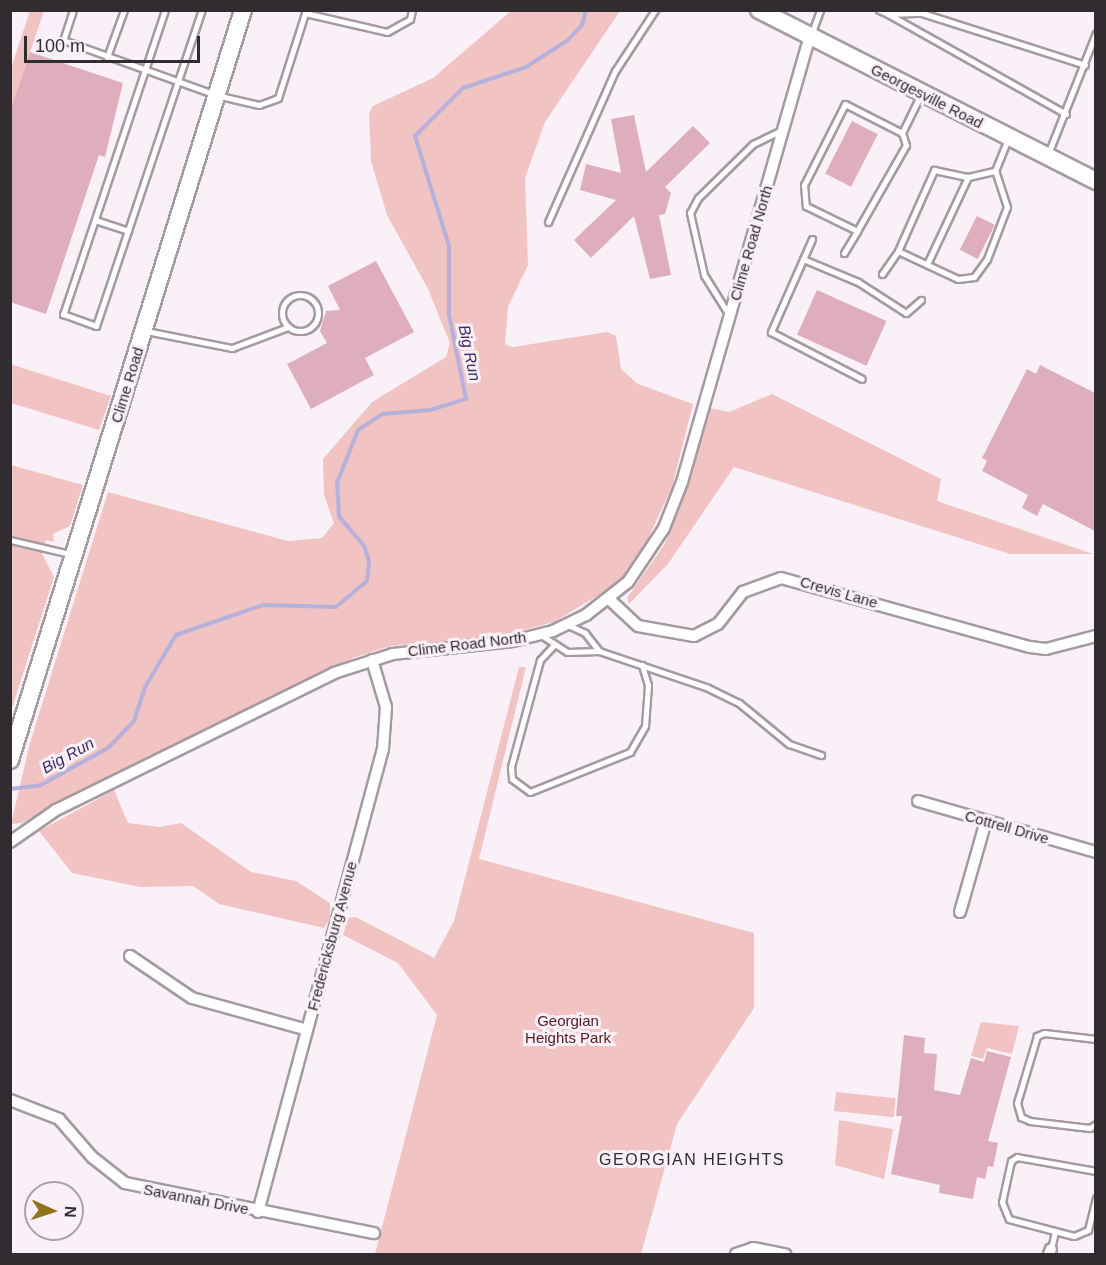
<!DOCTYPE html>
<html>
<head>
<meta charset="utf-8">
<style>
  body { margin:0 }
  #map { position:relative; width:1106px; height:1265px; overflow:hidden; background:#faf0f7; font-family:Helvetica,sans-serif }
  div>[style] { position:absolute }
  .green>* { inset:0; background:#f1c4c3; transform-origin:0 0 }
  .stream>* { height:4px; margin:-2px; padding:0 2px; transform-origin:2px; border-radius:2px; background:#b6b1db }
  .building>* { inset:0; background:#deaebd; transform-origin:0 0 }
  .roads { filter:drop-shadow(2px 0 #a49ba1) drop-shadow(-2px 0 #a49ba1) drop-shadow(0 2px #a49ba1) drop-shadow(0 -2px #a49ba1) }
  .service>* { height:5px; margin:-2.5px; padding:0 2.5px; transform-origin:2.5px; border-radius:2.5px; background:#fff }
  .service>.ring { margin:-2.5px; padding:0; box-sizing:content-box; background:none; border:5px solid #fff; border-radius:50% }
  .minor>* { height:10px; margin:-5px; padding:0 5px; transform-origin:5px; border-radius:5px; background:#fff }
  .secondary>* { height:16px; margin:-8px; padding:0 8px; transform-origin:8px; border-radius:8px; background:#fff }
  span { translate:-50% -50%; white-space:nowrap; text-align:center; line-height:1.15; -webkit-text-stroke:6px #faf0f7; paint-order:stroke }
  .street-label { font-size:15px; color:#302c2f }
  .park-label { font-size:15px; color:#561a1e }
  .water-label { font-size:16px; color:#3a2f64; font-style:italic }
  .neighbourhood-label { font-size:16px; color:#302c2f; letter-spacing:1.5px }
  .frame { position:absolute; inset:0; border:12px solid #302c2f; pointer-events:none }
  .north { position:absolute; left:24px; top:1181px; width:60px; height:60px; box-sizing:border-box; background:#faf0f7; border:2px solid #a9a2a7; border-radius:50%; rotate:93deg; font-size:16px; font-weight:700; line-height:24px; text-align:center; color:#302c2f }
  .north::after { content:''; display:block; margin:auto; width:21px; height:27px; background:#927319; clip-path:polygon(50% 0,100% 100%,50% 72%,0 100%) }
  .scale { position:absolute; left:24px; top:36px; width:176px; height:27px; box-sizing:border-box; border:3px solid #302c2f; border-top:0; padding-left:8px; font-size:18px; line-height:21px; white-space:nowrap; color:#302c2f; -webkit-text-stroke:4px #faf0f7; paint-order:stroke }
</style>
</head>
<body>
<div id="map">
  <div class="green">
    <i style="clip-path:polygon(30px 11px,44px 11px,11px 108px,11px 68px)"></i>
    <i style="clip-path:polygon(511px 11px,620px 11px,545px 122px,525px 178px,528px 265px,508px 307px,505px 344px,513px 347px,607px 332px,616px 336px,621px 369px,638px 384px,693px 404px,672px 487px,639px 558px,617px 584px,554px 622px,500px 636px,391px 646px,353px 658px,22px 823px,11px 824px,30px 743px,108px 492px,288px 541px,322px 538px,334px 523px,324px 495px,323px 459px,372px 402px,446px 357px,450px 343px,428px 289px,387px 215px,371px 161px,369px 114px,373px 106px,433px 78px)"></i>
    <i style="clip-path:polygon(10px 364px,111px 396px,99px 430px,11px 403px)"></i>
    <i style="clip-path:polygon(772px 394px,941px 479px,937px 501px,1093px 554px,1010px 554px,734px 467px,668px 564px,629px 604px,627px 598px,664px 545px,680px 508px,710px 408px,729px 412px)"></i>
    <i style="clip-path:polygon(11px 465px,83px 485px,70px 526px,53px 534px,54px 542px,46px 540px,42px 554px,54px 577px,11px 711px)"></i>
    <i style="clip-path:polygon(519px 667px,526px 667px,479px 859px,754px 933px,754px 1008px,677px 1124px,641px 1254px,375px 1254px,437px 1015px,398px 963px,343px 935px,348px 918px,356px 917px,434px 958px,454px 921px)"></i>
    <i style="clip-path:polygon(114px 790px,128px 823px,160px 827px,181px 823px,251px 872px,296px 881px,330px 903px,330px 918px,324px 928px,219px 904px,193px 886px,140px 887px,72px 873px,39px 831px)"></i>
    <i style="clip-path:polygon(981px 1022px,1019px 1026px,1012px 1054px,987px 1048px,983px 1059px,971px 1056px)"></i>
    <i style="left:836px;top:1092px;width:60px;height:19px;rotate:6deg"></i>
    <i style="clip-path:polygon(839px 1120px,893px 1129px,884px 1179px,835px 1165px)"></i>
  </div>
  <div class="stream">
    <i style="left:10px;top:789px;width:31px;rotate:-7deg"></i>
    <i style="left:41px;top:785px;width:77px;rotate:-28.9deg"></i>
    <i style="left:108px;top:748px;width:37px;rotate:-46deg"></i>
    <i style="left:134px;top:721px;width:36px;rotate:-72deg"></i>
    <i style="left:145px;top:687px;width:61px;rotate:-59.2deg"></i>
    <i style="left:176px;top:635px;width:92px;rotate:-19deg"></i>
    <i style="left:263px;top:605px;width:73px;rotate:1.6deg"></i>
    <i style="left:336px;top:607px;width:40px;rotate:-40deg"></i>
    <i style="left:367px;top:581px;width:20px;rotate:-84deg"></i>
    <i style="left:369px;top:561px;width:16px;rotate:-108deg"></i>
    <i style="left:364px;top:546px;width:39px;rotate:-130deg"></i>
    <i style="left:339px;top:516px;width:33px;rotate:-93deg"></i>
    <i style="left:337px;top:483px;width:57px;rotate:-68.4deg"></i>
    <i style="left:358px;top:430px;width:30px;rotate:-33deg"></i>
    <i style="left:383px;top:414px;width:47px;rotate:-4.9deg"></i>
    <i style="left:430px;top:410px;width:38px;rotate:-17deg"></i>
    <i style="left:466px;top:399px;width:86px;rotate:-101.4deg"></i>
    <i style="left:449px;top:315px;width:69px;rotate:-90deg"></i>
    <i style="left:449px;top:246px;width:115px;rotate:-107.2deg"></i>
    <i style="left:415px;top:136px;width:68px;rotate:-45deg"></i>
    <i style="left:463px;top:88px;width:66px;rotate:-18.4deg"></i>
    <i style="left:526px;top:67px;width:50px;rotate:-32.7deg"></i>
    <i style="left:568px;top:40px;width:21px;rotate:-47deg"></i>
    <i style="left:582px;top:25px;width:16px;rotate:-75deg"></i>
  </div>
  <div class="building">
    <i style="clip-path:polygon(30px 52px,123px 83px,105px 157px,99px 155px,46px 314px,10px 302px,10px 111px)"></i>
    <i style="clip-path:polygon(634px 115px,646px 172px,693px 126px,710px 143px,665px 187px,671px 193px,665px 214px,659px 215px,671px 275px,650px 279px,634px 216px,591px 258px,574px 240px,616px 200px,580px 190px,586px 164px,621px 173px,611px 119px)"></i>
    <i style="left:852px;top:121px;width:29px;height:59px;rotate:27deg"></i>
    <i style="left:977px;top:216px;width:20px;height:38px;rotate:27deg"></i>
    <i style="clip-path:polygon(376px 261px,414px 332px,365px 358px,374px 375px,311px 409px,287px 364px,327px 343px,320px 331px,326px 311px,340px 310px,328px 286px)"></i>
    <i style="left:817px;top:290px;width:76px;height:49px;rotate:24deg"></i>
    <i style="clip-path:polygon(1040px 365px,1095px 393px,1095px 531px,1043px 504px,1037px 516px,1022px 508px,1028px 495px,982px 471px,987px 461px,982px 458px,1027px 369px,1036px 374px)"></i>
    <i style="clip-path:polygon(904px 1035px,925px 1038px,924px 1053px,937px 1054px,934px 1090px,960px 1095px,971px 1058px,984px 1062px,987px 1051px,1011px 1057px,988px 1141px,998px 1143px,993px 1167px,988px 1166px,985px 1179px,977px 1177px,973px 1199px,939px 1193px,940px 1185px,891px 1174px,902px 1116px,896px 1116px)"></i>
  </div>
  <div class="roads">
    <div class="service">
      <i style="left:73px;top:10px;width:32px;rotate:108deg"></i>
      <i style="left:63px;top:40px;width:163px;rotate:19.8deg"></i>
      <i style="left:216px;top:95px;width:44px;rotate:13.1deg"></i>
      <i style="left:259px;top:105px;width:20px;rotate:-20deg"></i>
      <i style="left:278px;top:98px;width:92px;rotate:-72.3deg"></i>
      <i style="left:165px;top:10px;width:321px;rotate:108.5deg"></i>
      <i style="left:63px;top:314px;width:35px;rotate:20deg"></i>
      <i style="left:96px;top:326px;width:333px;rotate:-71.5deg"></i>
      <i style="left:879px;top:10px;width:10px;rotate:24deg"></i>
      <i style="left:305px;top:13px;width:84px;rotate:13deg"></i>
      <i style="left:387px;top:32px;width:26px;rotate:-29deg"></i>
      <i style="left:410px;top:19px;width:9px;rotate:-77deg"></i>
      <i style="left:811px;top:35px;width:27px;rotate:-70deg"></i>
      <i style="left:107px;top:57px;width:50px;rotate:-70.1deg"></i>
      <i style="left:1066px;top:114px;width:204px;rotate:-150.7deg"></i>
      <i style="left:888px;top:14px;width:34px;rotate:-2deg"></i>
      <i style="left:922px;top:13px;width:171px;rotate:17.7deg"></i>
      <i style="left:902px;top:133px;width:43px;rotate:-64deg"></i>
      <i style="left:1048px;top:154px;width:130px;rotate:-68.4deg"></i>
      <i style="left:968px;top:177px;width:28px;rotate:-13deg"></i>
      <i style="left:95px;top:220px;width:35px;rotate:18deg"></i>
      <i style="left:548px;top:222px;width:165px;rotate:-66.1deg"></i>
      <i style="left:615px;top:71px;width:73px;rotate:-56.7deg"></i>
      <i style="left:812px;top:239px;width:102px;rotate:113.8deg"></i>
      <i style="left:771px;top:332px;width:102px;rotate:27.3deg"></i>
      <i style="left:898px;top:251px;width:89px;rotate:-66deg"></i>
      <i style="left:934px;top:170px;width:35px;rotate:12deg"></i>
      <i style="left:968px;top:177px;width:96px;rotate:115.2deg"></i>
      <i style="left:844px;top:253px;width:26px;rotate:-59deg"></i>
      <i style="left:857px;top:231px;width:99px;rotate:-60.3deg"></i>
      <i style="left:906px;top:145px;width:13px;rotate:-108deg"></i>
      <i style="left:902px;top:133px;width:64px;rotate:-153deg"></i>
      <i style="left:845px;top:104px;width:91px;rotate:116.8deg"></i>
      <i style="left:804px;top:185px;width:21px;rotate:85deg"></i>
      <i style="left:806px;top:206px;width:57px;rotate:26.1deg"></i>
      <i style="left:803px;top:259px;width:60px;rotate:22.7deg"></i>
      <i style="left:858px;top:282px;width:57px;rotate:32.9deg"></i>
      <i style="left:906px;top:313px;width:20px;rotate:-41deg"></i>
      <i style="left:882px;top:274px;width:28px;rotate:-55deg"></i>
      <i style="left:898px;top:251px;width:66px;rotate:25deg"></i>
      <i style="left:958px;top:279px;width:16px;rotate:-7deg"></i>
      <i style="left:974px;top:277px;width:22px;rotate:-54deg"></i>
      <i style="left:987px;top:259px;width:56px;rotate:-69deg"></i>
      <i style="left:1007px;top:207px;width:38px;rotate:-108deg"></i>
      <i style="left:995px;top:171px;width:35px;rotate:-68deg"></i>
      <i class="ring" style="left:282px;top:295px;width:31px;height:31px"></i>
      <i style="left:729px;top:315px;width:47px;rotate:-122deg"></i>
      <i style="left:704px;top:275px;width:64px;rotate:-102.7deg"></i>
      <i style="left:690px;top:213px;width:17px;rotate:-62deg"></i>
      <i style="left:698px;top:198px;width:77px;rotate:-44.5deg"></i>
      <i style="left:753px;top:144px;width:32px;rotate:-26deg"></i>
      <i style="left:146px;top:331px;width:88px;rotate:11.2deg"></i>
      <i style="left:232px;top:348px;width:60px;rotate:-20.6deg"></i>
      <i style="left:10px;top:540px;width:62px;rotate:13.1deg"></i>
      <i style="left:568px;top:625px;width:19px;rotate:25deg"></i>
      <i style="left:585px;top:633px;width:23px;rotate:52deg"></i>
      <i style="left:599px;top:651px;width:113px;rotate:18.6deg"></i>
      <i style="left:706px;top:687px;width:37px;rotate:26deg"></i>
      <i style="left:739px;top:703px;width:65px;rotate:39.4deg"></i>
      <i style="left:789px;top:744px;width:34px;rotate:19deg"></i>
      <i style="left:541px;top:635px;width:31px;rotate:33deg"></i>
      <i style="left:567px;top:652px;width:32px;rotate:-2deg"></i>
      <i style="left:553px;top:646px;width:19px;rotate:133deg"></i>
      <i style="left:540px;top:660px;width:111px;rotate:105.2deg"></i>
      <i style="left:511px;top:767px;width:12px;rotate:85deg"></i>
      <i style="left:512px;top:779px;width:22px;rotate:36deg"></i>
      <i style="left:530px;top:792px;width:108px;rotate:-21.8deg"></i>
      <i style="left:630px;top:752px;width:30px;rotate:-60deg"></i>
      <i style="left:645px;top:726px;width:41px;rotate:-85.8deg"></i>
      <i style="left:648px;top:685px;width:21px;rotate:-107deg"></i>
      <i style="left:1096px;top:1039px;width:52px;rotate:-173.4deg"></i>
      <i style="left:1044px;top:1033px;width:8px;rotate:157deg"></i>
      <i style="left:1037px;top:1036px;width:70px;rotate:106.6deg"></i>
      <i style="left:1017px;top:1103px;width:15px;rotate:74deg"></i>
      <i style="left:1021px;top:1117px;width:10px;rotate:24deg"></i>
      <i style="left:1030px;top:1121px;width:60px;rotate:6.7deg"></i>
      <i style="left:1090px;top:1128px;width:7px;rotate:-34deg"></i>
      <i style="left:1096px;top:1171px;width:80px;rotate:-170deg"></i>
      <i style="left:1017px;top:1157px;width:7px;rotate:146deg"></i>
      <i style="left:1011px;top:1161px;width:42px;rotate:102.4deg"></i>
      <i style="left:1002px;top:1202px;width:18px;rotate:68deg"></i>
      <i style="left:1009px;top:1219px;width:67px;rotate:14.7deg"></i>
      <i style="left:1074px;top:1236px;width:15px;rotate:-23deg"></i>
      <i style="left:1088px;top:1230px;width:33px;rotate:-76deg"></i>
      <i style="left:1051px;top:1249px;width:17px;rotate:-77deg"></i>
    </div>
    <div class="minor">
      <i style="left:610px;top:600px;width:38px;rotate:43deg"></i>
      <i style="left:638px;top:626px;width:57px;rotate:10.1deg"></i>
      <i style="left:694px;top:636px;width:27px;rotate:-27deg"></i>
      <i style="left:718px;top:624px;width:41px;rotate:-52deg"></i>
      <i style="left:743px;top:592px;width:40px;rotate:-20.2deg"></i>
      <i style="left:781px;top:578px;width:258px;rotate:15.5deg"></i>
      <i style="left:1030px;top:647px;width:16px;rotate:7deg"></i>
      <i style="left:1046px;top:649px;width:52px;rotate:-14.6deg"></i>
      <i style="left:918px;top:801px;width:185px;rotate:16deg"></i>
      <i style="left:10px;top:842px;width:56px;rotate:-34.8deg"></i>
      <i style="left:56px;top:810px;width:310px;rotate:-26.2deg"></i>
      <i style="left:334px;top:673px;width:62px;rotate:-17.9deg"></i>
      <i style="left:393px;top:654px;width:121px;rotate:-6.2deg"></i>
      <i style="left:513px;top:641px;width:41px;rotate:-14deg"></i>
      <i style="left:553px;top:631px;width:37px;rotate:-26deg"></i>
      <i style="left:586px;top:615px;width:53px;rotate:-38.2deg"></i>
      <i style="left:628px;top:582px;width:65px;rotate:-56.3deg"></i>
      <i style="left:664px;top:528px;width:49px;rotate:-68.6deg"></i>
      <i style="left:682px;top:482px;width:464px;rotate:-74deg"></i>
      <i style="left:960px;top:912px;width:95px;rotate:-74.1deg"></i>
      <i style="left:130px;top:956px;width:75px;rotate:34.1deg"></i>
      <i style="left:192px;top:998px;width:119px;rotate:15.5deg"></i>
      <i style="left:10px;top:1100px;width:53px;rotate:21.2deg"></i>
      <i style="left:59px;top:1119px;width:50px;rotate:49deg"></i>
      <i style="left:92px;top:1157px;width:42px;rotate:38.2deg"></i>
      <i style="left:125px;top:1183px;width:254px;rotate:11.4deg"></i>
      <i style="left:258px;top:1212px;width:480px;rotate:-74.9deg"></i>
      <i style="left:383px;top:749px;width:42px;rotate:-85.9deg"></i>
      <i style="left:386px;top:707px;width:49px;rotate:-106.6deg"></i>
      <i style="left:736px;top:1254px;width:18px;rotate:-19deg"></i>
      <i style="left:753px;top:1248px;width:33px;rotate:11deg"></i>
      <i style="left:1049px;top:1254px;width:5px;rotate:-68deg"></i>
    </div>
    <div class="secondary">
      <i style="left:759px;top:10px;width:378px;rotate:26.9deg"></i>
      <i style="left:10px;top:760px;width:785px;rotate:-72.74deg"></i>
    </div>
  </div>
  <div class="street-label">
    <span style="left:927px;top:96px;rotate:27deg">Georgesville Road</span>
    <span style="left:751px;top:243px;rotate:-74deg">Clime Road North</span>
    <span style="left:127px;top:385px;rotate:-73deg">Clime Road</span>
    <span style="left:839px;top:592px;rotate:16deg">Crevis Lane</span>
    <span style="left:467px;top:644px;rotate:-7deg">Clime Road North</span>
    <span style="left:1007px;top:827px;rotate:16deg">Cottrell Drive</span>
    <span style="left:332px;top:936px;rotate:-75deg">Fredericksburg Avenue</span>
    <span style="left:196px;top:1199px;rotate:11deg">Savannah Drive</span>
  </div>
  <div class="park-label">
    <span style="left:568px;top:1029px">Georgian<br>Heights Park</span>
  </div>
  <div class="water-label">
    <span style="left:469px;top:353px;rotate:78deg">Big Run</span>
    <span style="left:68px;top:756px;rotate:-29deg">Big Run</span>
  </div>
  <div class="neighbourhood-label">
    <span style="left:692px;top:1160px">GEORGIAN HEIGHTS</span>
  </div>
  <div class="frame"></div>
  <div class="north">N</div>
  <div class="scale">100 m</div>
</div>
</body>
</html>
